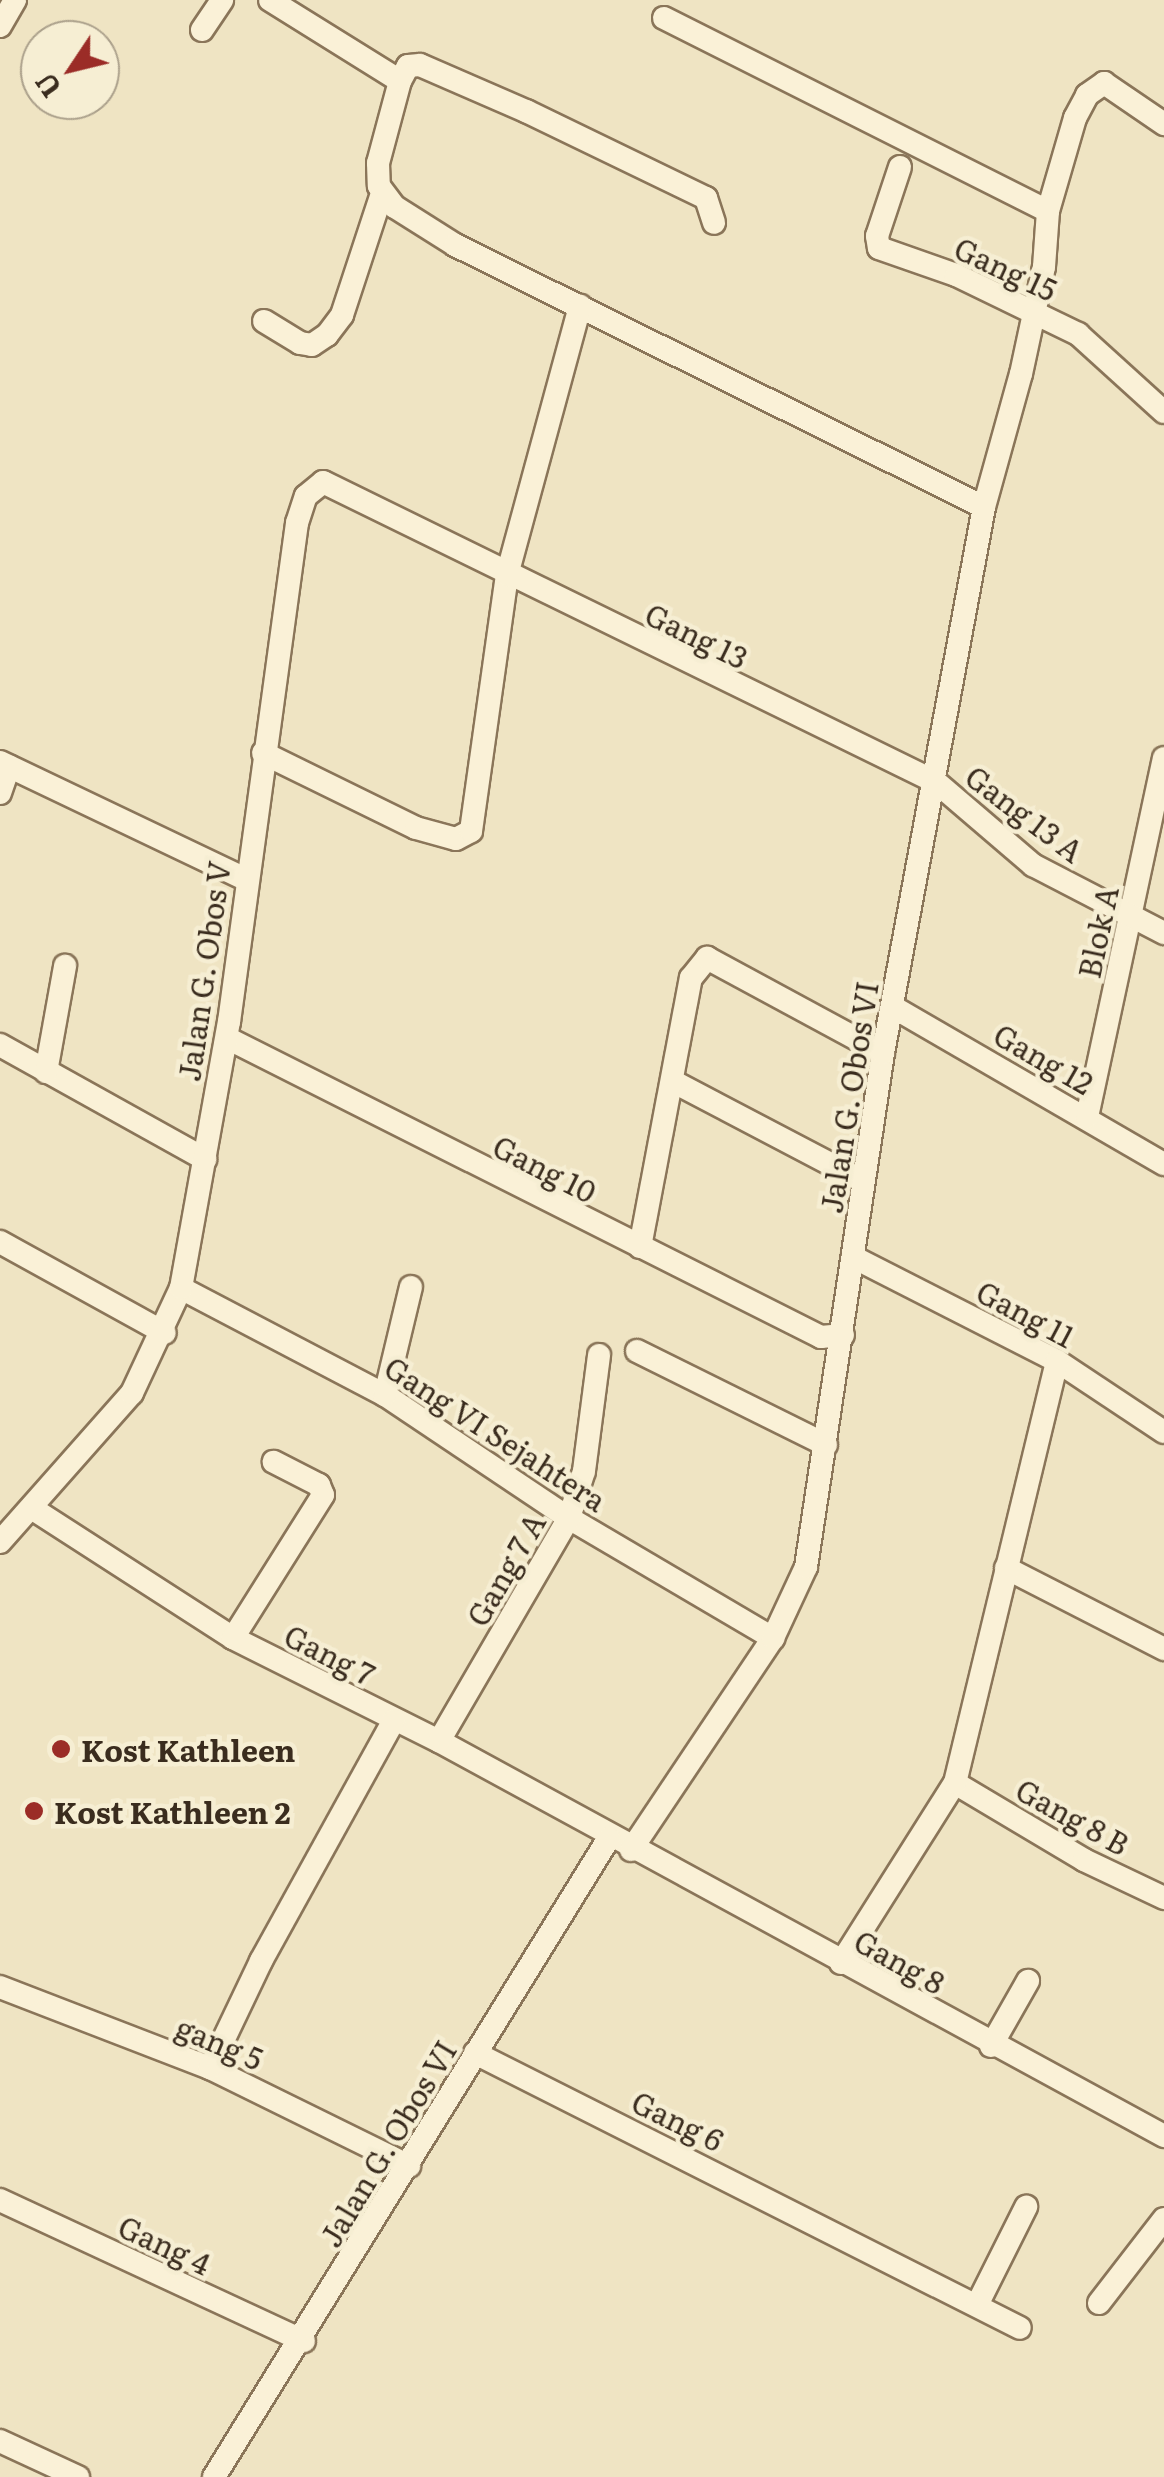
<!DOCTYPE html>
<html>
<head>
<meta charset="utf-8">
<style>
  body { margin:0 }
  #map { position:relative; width:1164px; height:2477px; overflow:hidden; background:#efe4c3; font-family:Literata,serif }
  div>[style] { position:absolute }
  .roads { filter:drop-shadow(2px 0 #8a7559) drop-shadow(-2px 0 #8a7559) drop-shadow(0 2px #8a7559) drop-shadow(0 -2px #8a7559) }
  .minor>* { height:22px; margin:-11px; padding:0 11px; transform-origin:11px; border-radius:11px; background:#faf1d7 }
  .dots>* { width:28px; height:28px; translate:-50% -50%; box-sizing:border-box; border:5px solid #f6eed3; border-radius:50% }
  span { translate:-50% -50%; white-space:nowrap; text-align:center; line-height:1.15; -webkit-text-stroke:9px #f6eed3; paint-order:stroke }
  .street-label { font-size:30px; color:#3a2c1e }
  .poi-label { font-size:30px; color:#3a2c1e; font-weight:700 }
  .left { translate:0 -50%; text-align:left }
  .north { position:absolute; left:20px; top:20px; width:100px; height:100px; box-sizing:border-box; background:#f6eed3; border:2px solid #aba08b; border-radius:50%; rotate:235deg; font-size:28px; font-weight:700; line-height:40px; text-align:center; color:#3a2c1e }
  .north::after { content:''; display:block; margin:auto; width:35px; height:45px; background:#9b2c27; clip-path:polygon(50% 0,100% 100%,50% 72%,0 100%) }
</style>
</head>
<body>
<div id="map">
  <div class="roads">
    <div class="minor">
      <i style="left:270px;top:0;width:153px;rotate:31.9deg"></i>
      <i style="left:400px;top:81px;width:85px;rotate:105deg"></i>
      <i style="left:378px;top:163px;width:23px;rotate:88deg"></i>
      <i style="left:379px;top:186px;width:26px;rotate:53deg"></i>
      <i style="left:395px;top:207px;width:71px;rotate:32.3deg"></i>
      <i style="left:455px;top:245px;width:590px;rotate:26.35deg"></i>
      <i style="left:664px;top:18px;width:430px;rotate:26.7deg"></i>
      <i style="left:0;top:26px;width:30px;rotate:-60deg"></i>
      <i style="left:202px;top:30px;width:36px;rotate:-56deg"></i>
      <i style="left:400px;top:81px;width:17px;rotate:-62deg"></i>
      <i style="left:408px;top:66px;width:12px;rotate:-5deg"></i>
      <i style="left:420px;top:65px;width:116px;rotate:23.5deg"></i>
      <i style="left:526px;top:111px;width:200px;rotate:25.8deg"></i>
      <i style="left:706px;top:198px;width:26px;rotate:72deg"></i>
      <i style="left:900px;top:167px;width:73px;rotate:108.4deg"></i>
      <i style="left:877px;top:236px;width:12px;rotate:81deg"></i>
      <i style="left:879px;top:248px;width:82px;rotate:19.3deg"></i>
      <i style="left:956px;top:275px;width:136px;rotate:25.8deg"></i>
      <i style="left:1078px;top:334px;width:116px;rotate:42.2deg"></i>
      <i style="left:264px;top:321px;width:42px;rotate:31.4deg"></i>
      <i style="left:300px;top:343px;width:12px;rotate:9deg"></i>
      <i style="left:312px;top:345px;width:18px;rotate:-34deg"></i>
      <i style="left:327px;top:335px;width:25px;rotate:-53deg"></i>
      <i style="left:342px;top:315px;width:128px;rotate:-71.8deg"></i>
      <i style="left:263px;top:753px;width:170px;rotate:26.1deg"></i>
      <i style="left:416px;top:828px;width:41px;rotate:15.4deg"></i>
      <i style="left:456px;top:839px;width:17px;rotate:-28deg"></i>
      <i style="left:471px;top:831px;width:259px;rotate:-82deg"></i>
      <i style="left:507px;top:575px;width:279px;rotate:-74.8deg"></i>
      <i style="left:0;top:762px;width:274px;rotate:25.5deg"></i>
      <i style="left:0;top:793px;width:28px;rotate:-71deg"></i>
      <i style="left:893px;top:1007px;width:313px;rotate:30.1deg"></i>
      <i style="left:227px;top:1038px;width:665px;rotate:26.72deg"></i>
      <i style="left:821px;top:1337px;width:22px;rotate:-5deg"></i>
      <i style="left:0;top:1045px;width:235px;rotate:29.1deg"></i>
      <i style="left:46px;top:1072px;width:108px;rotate:-79.8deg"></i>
      <i style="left:676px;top:1083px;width:211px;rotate:27.7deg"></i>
      <i style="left:1087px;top:1117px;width:367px;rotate:-77.9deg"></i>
      <i style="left:0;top:1242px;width:188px;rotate:28.9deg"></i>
      <i style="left:640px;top:1247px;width:274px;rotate:-79.3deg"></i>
      <i style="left:691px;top:978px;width:26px;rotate:-51deg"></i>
      <i style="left:707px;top:958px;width:200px;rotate:28.4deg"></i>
      <i style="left:853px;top:1257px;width:229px;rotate:27deg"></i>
      <i style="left:1057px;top:1361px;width:128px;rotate:33.6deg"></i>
      <i style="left:181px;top:1288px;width:230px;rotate:27.7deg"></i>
      <i style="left:385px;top:1395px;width:221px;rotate:33.8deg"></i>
      <i style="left:569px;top:1518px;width:237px;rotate:30.5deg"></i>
      <i style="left:637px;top:1351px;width:211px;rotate:26.4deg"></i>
      <i style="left:385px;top:1395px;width:111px;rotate:-76.5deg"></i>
      <i style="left:33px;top:1509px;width:238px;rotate:32.8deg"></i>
      <i style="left:233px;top:1638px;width:230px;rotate:26.6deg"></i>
      <i style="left:439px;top:1741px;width:826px;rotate:28.58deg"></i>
      <i style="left:0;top:1542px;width:199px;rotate:-48.5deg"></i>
      <i style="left:132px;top:1393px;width:116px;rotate:-65deg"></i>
      <i style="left:181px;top:1288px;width:270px;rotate:-79.8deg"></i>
      <i style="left:229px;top:1022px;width:504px;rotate:-82.24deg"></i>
      <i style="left:297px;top:523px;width:28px;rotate:-72deg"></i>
      <i style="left:306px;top:496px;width:22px;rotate:-39deg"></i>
      <i style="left:323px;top:482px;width:682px;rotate:26.08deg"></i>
      <i style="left:936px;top:782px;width:128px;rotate:40.6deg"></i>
      <i style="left:1033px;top:865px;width:148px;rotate:27.4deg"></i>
      <i style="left:1006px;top:1568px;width:178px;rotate:27.1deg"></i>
      <i style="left:233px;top:1638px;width:169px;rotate:-57.8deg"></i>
      <i style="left:323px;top:1495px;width:11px;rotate:-112deg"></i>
      <i style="left:319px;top:1485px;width:51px;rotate:-152.9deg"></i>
      <i style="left:439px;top:1741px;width:258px;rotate:-59.8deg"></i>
      <i style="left:569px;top:1518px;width:49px;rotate:-72.3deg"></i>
      <i style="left:584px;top:1471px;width:117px;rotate:-82.6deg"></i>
      <i style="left:955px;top:1783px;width:150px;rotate:30.8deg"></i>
      <i style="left:1084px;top:1860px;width:89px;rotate:25.4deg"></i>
      <i style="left:631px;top:1850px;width:255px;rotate:-56.2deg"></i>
      <i style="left:773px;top:1638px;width:78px;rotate:-65.1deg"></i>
      <i style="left:806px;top:1567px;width:520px;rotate:-81.48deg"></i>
      <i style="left:883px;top:1053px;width:555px;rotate:-79.52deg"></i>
      <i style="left:984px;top:507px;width:138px;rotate:-74.5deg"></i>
      <i style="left:1021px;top:374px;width:109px;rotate:-77.9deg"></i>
      <i style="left:1044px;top:267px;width:56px;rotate:-85.9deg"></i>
      <i style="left:1048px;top:211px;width:97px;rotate:-73.8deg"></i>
      <i style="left:1075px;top:118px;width:26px;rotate:-62deg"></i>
      <i style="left:1087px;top:95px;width:21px;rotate:-35deg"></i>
      <i style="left:1104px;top:83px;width:73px;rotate:34.3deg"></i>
      <i style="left:841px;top:1963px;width:213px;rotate:-57.7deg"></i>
      <i style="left:955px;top:1783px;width:434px;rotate:-76.4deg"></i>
      <i style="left:0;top:1987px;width:225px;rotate:21.1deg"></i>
      <i style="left:210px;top:2068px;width:222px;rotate:26.2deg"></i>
      <i style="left:991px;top:2046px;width:75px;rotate:-60.4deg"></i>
      <i style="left:475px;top:2053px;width:610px;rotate:26.77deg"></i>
      <i style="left:210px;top:2068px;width:119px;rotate:-64.5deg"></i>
      <i style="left:261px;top:1961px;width:275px;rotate:-61.1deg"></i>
      <i style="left:0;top:2200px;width:335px;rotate:24.9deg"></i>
      <i style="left:1099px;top:2303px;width:106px;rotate:-52.3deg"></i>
      <i style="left:977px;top:2305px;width:110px;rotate:-63.4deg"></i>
      <i style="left:0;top:2441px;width:86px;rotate:24.8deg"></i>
      <i style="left:214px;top:2477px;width:751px;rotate:-58.28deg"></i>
    </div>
  </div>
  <div class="dots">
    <i style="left:61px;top:1749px;background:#9b2c27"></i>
    <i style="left:34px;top:1811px;background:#9b2c27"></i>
  </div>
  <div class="street-label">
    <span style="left:1006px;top:268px;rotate:25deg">Gang 15</span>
    <span style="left:697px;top:635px;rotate:26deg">Gang 13</span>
    <span style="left:1025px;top:813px;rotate:37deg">Gang 13 A</span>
    <span style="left:1097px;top:932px;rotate:-78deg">Blok A</span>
    <span style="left:203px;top:971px;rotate:-82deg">Jalan G. Obos V</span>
    <span style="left:1044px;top:1058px;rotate:30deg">Gang 12</span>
    <span style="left:848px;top:1097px;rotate:-81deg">Jalan G. Obos VI</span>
    <span style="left:545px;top:1168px;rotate:27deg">Gang 10</span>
    <span style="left:1026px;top:1313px;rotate:28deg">Gang 11</span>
    <span style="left:496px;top:1433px;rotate:33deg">Gang VI Sejahtera</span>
    <span style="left:505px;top:1569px;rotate:-60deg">Gang 7 A</span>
    <span style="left:330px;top:1654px;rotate:27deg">Gang 7</span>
    <span style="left:1073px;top:1816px;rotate:29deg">Gang 8 B</span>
    <span style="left:900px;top:1961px;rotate:29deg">Gang 8</span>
    <span style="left:220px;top:2042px;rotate:23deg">gang 5</span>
    <span style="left:678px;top:2120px;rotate:26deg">Gang 6</span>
    <span style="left:387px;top:2143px;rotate:-59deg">Jalan G. Obos VI</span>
    <span style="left:165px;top:2244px;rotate:25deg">Gang 4</span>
  </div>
  <div class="poi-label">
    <span class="left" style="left:81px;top:1749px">Kost Kathleen</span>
    <span class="left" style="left:54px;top:1811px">Kost Kathleen 2</span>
  </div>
  <div class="north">U</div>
</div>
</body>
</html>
